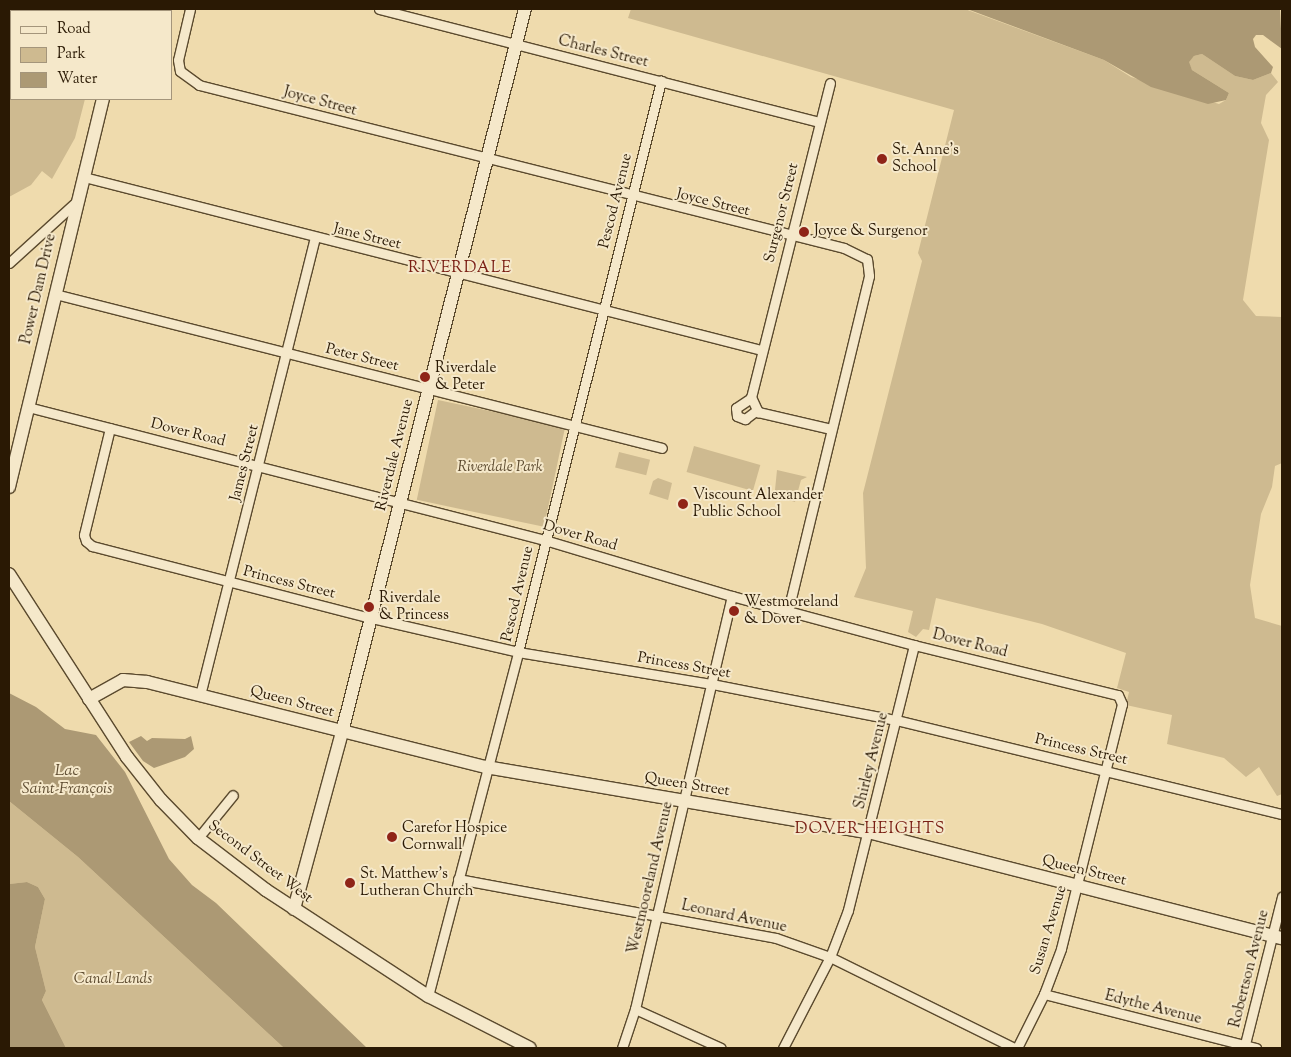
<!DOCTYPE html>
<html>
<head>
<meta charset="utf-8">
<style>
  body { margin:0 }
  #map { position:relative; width:1291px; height:1057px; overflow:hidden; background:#efdbad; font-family:"Sorts Mill Goudy",serif }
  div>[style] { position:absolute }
  .green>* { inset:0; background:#ceba90; transform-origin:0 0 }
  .water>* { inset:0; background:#ac9974 }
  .roads { filter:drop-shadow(1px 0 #5b4a2e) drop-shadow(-1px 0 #5b4a2e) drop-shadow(0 1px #5b4a2e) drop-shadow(0 -1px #5b4a2e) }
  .street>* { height:9px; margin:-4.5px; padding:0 4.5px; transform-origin:4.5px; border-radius:4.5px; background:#f5e8ca }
  .secondary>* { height:12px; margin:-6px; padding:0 6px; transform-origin:6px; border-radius:6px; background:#f5e8ca }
  .dots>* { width:14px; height:14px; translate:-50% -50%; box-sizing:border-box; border:2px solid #f5e8ca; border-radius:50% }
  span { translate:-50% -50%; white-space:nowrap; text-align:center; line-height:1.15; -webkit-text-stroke:4px #f5e8ca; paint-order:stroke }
  .street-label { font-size:15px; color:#2a1904 }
  .poi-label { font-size:15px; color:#2a1904 }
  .left { translate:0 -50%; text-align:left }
  .park-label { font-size:15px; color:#5b492e; font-style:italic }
  .neighbourhood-label { font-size:16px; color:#7a1f14; letter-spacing:1px }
  .water-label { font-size:16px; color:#5e4c31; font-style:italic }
  .frame { position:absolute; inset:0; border:10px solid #2a1904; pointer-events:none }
  .legend { position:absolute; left:10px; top:10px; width:162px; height:90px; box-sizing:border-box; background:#f5e8ca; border:1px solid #a4957b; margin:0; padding:6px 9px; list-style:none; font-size:15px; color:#2a1904 }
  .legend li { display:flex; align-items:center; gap:10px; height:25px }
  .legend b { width:25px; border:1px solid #a4957b }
</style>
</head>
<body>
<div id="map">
  <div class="green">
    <i style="clip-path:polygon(9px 9px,107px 9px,11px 11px,11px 99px,85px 99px,75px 138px,52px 179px,42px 171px,31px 185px,9px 197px)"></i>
    <i style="clip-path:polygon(631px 9px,965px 9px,1104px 60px,1131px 77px,1219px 104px,1226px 100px,1229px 93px,1192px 70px,1188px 62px,1194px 56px,1202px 54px,1235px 76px,1253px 80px,1271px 73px,1278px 82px,1266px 95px,1261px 123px,1269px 140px,1243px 300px,1256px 316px,1282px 317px,1282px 463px,1275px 466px,1272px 487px,1261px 514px,1250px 585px,1255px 618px,1282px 626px,1282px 794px,1277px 796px,1259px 767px,1246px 777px,1224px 758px,1167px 744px,1172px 715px,1126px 705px,1129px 692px,1117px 688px,1126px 653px,1042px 624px,936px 598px,929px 630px,923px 629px,916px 637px,908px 632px,913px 611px,854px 597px,866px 568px,863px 493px,922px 261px,918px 253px,954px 110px,628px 18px)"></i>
    <i style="left:438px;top:400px;width:130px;height:102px;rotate:12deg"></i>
    <i style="left:694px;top:446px;width:69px;height:27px;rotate:16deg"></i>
    <i style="left:619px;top:452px;width:32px;height:16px;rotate:14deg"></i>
    <i style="clip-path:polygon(777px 470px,807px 477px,801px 480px,795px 502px,782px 498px,775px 490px)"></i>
    <i style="clip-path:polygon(658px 478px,672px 483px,668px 500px,649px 494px,653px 481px)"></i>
    <i style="clip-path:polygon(9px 801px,78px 857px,284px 1048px,66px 1048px,42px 1000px,46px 991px,35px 947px,45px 899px,38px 887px,27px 882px,9px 884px)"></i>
  </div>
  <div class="water">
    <i style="clip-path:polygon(967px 9px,1280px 9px,1282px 49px,1263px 35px,1256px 35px,1253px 39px,1255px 47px,1273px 67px,1271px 73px,1253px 80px,1235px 76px,1202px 54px,1194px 56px,1189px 62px,1192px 70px,1229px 93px,1226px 100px,1208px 104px,1151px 87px,1104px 60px)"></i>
    <i style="clip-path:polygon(9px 693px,36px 707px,65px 729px,96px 735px,125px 772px,169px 859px,192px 885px,216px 903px,367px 1048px,284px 1048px,78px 857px,9px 801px)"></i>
    <i style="clip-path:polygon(141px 736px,147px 741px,152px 738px,185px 739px,191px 736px,194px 749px,185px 757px,154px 768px,143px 761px,129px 742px)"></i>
    <i style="clip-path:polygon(27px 882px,38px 887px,45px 899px,35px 947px,46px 991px,42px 1000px,66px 1048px,9px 1048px,9px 884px)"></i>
  </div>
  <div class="roads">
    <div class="street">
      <i style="left:190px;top:9px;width:52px;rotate:103.2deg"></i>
      <i style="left:178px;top:60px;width:11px;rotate:80deg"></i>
      <i style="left:180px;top:71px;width:24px;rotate:36deg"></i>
      <i style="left:199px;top:85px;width:665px;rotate:14.18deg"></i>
      <i style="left:844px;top:248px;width:25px;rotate:26deg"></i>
      <i style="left:867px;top:259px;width:17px;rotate:83deg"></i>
      <i style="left:869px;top:276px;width:345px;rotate:103.6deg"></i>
      <i style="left:379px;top:9px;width:455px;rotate:14.4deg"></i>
      <i style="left:830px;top:83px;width:324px;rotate:104.1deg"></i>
      <i style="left:751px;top:397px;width:17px;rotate:65deg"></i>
      <i style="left:758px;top:412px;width:75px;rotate:13.1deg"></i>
      <i style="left:84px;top:177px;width:699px;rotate:14.33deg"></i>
      <i style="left:9px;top:263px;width:89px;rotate:-42.3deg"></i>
      <i style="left:55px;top:294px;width:626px;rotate:14.24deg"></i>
      <i style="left:751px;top:398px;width:18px;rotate:146deg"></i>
      <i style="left:736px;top:408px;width:8px;rotate:83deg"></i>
      <i style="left:737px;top:416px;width:9px;rotate:21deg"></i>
      <i style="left:745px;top:419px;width:15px;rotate:-37deg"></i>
      <i style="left:28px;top:407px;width:534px;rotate:14.43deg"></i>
      <i style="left:545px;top:540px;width:195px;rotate:16.7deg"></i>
      <i style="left:732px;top:596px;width:188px;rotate:15.1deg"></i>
      <i style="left:914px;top:645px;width:210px;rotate:13.8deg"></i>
      <i style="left:1118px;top:695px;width:10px;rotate:66deg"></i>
      <i style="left:1122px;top:704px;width:252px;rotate:104deg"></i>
      <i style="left:1061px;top:949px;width:48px;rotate:110.7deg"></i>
      <i style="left:1044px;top:994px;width:60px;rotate:116.6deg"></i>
      <i style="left:110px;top:428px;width:110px;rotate:103.7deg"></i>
      <i style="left:84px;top:535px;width:6px;rotate:72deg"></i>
      <i style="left:86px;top:541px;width:8px;rotate:40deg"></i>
      <i style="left:92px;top:546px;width:288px;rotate:14.5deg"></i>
      <i style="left:371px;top:618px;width:151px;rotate:13deg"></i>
      <i style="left:518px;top:652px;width:197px;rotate:9.4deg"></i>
      <i style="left:712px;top:684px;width:187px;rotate:11.1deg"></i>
      <i style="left:896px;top:720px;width:397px;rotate:13.7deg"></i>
      <i style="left:200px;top:695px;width:471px;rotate:-75.9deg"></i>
      <i style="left:198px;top:838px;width:55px;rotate:-50.9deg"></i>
      <i style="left:458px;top:879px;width:323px;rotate:10.5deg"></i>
      <i style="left:776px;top:938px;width:57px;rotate:19.4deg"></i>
      <i style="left:830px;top:957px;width:205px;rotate:26.3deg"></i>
      <i style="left:1044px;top:994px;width:219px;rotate:14.3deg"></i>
      <i style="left:428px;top:996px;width:356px;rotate:-75.3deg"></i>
      <i style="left:518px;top:652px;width:589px;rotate:-75.94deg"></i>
      <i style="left:635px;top:1009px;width:94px;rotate:24.4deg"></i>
      <i style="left:622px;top:1048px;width:41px;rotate:-71.6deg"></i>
      <i style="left:635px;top:1009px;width:424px;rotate:-76.8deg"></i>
      <i style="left:783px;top:1048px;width:102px;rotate:-62.7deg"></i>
      <i style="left:830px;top:957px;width:50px;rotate:-69deg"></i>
      <i style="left:848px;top:910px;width:273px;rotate:-76deg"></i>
      <i style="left:1244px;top:1048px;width:156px;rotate:-75.9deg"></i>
    </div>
    <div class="secondary">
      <i style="left:124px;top:11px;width:2px;rotate:-63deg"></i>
      <i style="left:9px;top:487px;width:399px;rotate:-76.4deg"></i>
      <i style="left:9px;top:574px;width:218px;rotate:57.2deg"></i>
      <i style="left:127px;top:757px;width:55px;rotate:51.7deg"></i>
      <i style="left:161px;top:800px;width:53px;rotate:45.8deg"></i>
      <i style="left:198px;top:838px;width:86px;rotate:37.4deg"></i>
      <i style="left:266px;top:890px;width:194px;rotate:33.2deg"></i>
      <i style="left:428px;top:996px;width:114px;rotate:27deg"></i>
      <i style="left:89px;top:699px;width:39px;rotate:-29deg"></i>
      <i style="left:123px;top:680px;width:24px;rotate:5deg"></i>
      <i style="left:147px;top:682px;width:349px;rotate:14.1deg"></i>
      <i style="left:486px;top:767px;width:387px;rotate:9.7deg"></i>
      <i style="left:868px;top:832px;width:427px;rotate:14.4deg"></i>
      <i style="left:294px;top:909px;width:183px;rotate:-74.8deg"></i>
      <i style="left:342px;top:732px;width:746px;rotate:-75.8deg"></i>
    </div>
  </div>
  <div class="dots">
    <i style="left:882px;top:159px;background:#8f2418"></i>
    <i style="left:804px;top:232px;background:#8f2418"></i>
    <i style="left:425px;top:377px;background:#8f2418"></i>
    <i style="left:683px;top:504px;background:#8f2418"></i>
    <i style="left:369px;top:607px;background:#8f2418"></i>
    <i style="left:734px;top:611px;background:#8f2418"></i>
    <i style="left:392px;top:837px;background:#8f2418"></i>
    <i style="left:350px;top:883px;background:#8f2418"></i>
  </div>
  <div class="street-label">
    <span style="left:603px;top:52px;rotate:14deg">Charles Street</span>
    <span style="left:320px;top:102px;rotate:15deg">Joyce Street</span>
    <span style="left:616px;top:201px;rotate:-76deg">Pescod Avenue</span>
    <span style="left:713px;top:203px;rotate:14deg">Joyce Street</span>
    <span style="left:782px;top:213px;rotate:-76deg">Surgenor Street</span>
    <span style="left:367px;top:237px;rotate:14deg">Jane Street</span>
    <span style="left:39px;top:289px;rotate:-77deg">Power Dam Drive</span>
    <span style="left:362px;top:358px;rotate:14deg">Peter Street</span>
    <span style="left:188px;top:433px;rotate:14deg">Dover Road</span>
    <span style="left:395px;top:455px;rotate:-76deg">Riverdale Avenue</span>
    <span style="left:245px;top:463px;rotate:-76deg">James Street</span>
    <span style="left:580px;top:536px;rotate:16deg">Dover Road</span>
    <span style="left:289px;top:583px;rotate:14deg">Princess Street</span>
    <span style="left:518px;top:594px;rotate:-77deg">Pescod Avenue</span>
    <span style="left:970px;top:644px;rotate:14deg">Dover Road</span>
    <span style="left:684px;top:666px;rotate:10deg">Princess Street</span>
    <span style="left:292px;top:702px;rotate:15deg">Queen Street</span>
    <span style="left:1081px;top:750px;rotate:13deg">Princess Street</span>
    <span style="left:872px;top:761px;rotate:-76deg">Shirley Avenue</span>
    <span style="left:687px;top:785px;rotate:9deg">Queen Street</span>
    <span style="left:260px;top:862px;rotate:37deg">Second Street West</span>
    <span style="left:1084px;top:871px;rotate:14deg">Queen Street</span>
    <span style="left:651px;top:878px;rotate:-77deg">Westmooreland Avenue</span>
    <span style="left:734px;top:917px;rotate:12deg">Leonard Avenue</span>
    <span style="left:1049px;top:930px;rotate:-73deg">Susan Avenue</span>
    <span style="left:1250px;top:969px;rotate:-76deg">Robertson Avenue</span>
    <span style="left:1153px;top:1008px;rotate:14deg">Edythe Avenue</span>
  </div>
  <div class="poi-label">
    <span class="left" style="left:892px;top:159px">St. Anne's<br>School</span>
    <span class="left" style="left:814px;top:232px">Joyce &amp; Surgenor</span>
    <span class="left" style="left:435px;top:377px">Riverdale<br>&amp; Peter</span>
    <span class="left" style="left:693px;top:504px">Viscount Alexander<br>Public School</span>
    <span class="left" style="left:379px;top:607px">Riverdale<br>&amp; Princess</span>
    <span class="left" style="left:744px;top:611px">Westmoreland<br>&amp; Dover</span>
    <span class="left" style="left:402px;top:837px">Carefor Hospice<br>Cornwall</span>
    <span class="left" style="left:360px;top:883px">St. Matthew's<br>Lutheran Church</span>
  </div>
  <div class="park-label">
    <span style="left:500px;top:468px">Riverdale Park</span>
    <span style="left:113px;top:980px">Canal Lands</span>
  </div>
  <div class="neighbourhood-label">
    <span style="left:460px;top:269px">RIVERDALE</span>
    <span style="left:870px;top:830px">DOVER HEIGHTS</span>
  </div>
  <div class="water-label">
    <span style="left:67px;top:781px">Lac<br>Saint-François</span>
  </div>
  <div class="frame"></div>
  <ul class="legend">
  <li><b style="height:6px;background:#f5e8ca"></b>Road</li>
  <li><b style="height:14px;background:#ceba90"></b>Park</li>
  <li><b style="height:14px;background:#ac9974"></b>Water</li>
  </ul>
</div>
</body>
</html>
